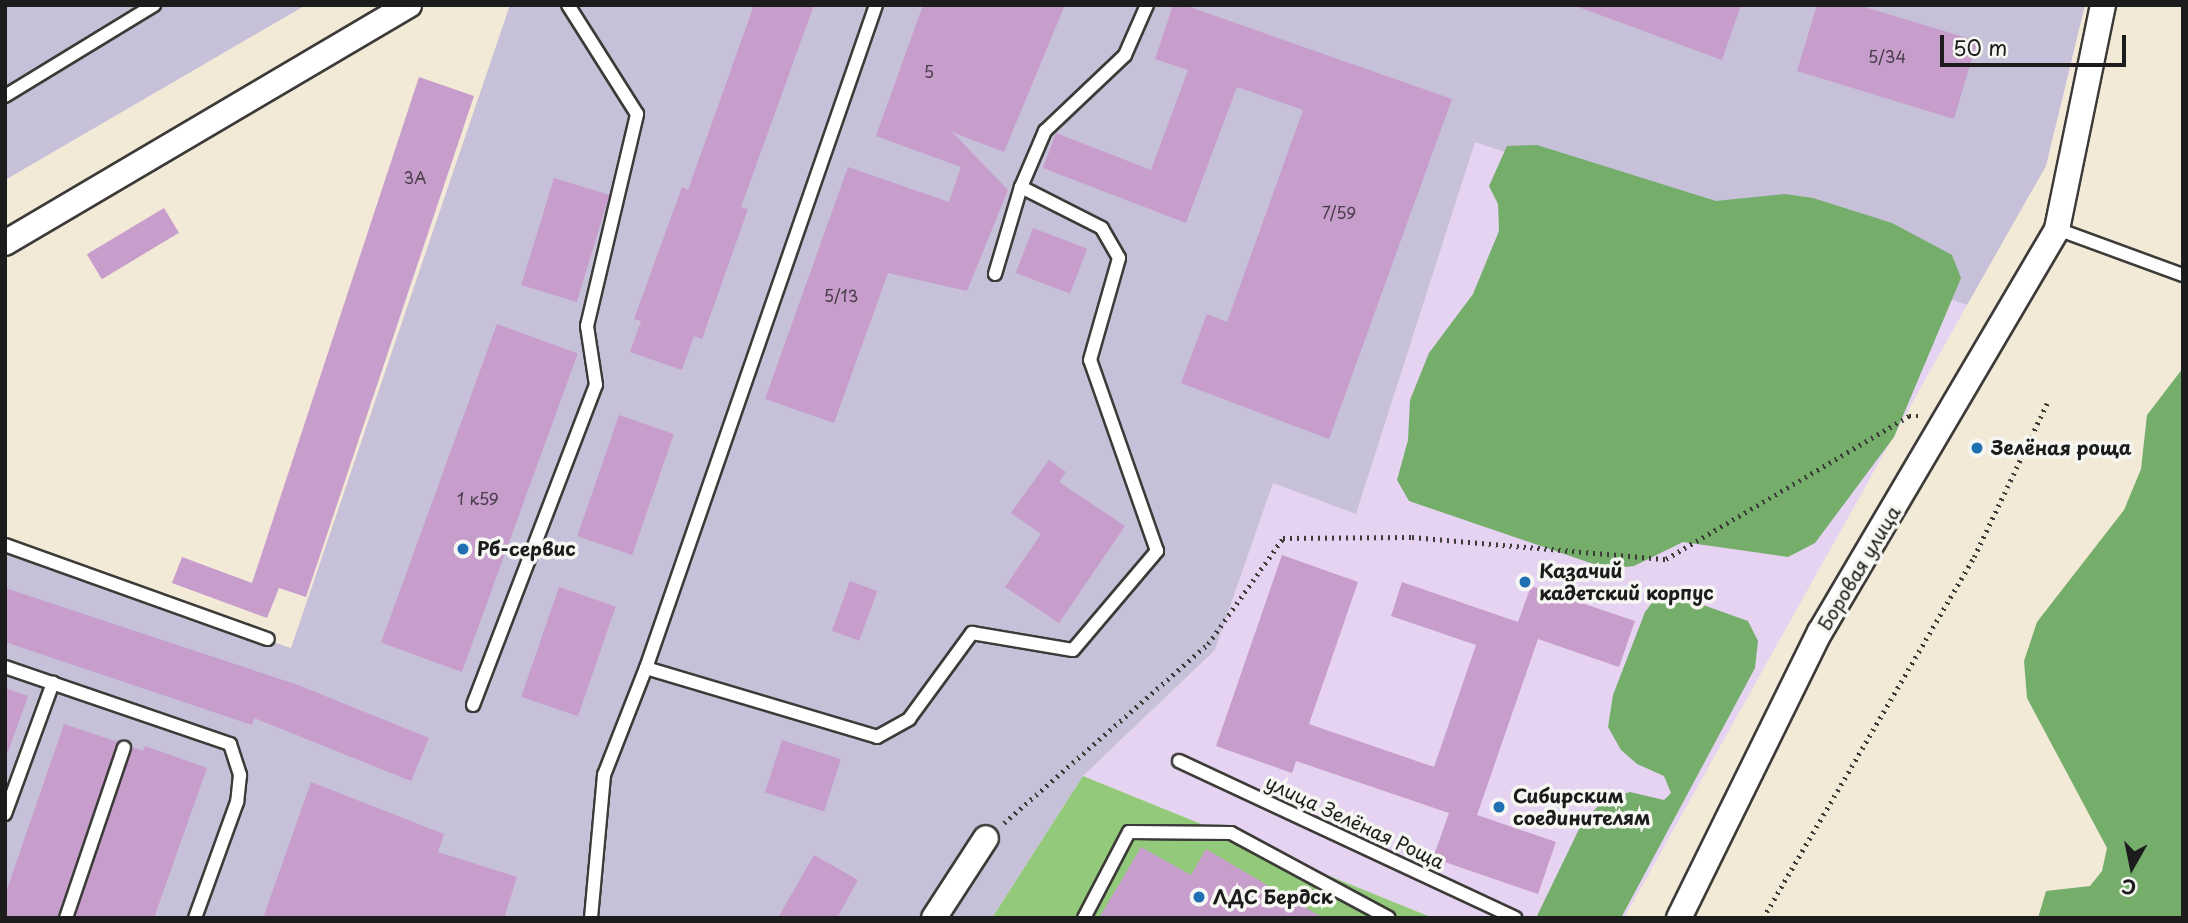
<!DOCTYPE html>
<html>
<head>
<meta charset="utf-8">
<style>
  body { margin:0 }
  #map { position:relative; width:2188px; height:923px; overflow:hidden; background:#f3e9d7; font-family:"Playpen Sans",sans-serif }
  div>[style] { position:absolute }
  .built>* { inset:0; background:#e5d3f1 }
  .industrial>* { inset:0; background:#c7c0d9 }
  .green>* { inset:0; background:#92c97b }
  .forest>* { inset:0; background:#75ad6b }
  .building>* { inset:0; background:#c79dcc; transform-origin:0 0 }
  .path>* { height:4.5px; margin-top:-2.25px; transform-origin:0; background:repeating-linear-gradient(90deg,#3c3b38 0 2px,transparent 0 7px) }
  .roads { filter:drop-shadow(2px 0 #3c3b38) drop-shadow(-2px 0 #3c3b38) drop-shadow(0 2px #3c3b38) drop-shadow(0 -2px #3c3b38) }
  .service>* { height:12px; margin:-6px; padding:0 6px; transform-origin:6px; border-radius:6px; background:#fff }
  .minor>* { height:24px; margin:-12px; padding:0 12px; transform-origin:12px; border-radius:12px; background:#fff }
  .dots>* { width:19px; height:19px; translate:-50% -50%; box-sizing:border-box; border:4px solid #f6f6f2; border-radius:50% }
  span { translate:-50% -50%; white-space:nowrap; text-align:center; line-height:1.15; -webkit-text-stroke:7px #f6f6f2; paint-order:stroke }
  .number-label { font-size:16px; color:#473c48 }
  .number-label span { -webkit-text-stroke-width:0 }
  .poi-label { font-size:19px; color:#1c1c1c; font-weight:700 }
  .left { translate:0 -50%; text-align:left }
  .street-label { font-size:19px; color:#1c1c1c }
  .frame { position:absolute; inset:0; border:7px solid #1c1c1c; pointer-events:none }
  .north { position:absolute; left:2097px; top:832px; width:70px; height:70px; -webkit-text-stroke:5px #f6f6f2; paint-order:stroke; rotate:189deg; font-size:19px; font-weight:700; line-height:28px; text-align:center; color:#1c1c1c }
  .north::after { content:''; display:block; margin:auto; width:24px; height:32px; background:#1c1c1c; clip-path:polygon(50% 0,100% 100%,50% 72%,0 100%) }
  .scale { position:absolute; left:1940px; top:35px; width:186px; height:32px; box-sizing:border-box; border:4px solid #1c1c1c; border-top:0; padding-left:9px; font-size:21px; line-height:24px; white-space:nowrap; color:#1c1c1c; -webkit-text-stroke:5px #f6f6f2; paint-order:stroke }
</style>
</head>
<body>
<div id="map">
  <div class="built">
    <i style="clip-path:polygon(1475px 141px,1967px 305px,1624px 918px,1433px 918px,1083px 776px,1215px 650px,1273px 482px,1356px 514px)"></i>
  </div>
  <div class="industrial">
    <i style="clip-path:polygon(5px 5px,306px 5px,5px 180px)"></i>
    <i style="clip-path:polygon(510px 5px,2085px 5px,2046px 166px,1967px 305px,1475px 142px,1356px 514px,1273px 483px,1215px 650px,1083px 776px,992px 918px,5px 918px,5px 552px,291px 648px)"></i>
  </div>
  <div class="green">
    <i style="clip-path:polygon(1083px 776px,1433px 918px,992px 918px)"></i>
  </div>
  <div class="forest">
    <i style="clip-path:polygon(1537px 145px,1716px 201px,1785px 194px,1813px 198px,1892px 223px,1952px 255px,1961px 278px,1894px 437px,1815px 543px,1788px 557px,1683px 542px,1634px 566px,1608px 569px,1409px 501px,1397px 480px,1408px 440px,1410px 400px,1429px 353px,1473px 294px,1499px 231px,1498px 204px,1489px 186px,1507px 146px)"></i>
    <i style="clip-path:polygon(2183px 368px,2183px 918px,2038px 918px,2046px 891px,2090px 886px,2102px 871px,2107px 848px,2027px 698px,2024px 661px,2037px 622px,2124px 510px,2141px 469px,2147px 415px)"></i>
    <i style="clip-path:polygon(1678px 596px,1748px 621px,1758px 641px,1755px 668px,1621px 918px,1536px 918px,1582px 823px,1605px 799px,1630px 792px,1664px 800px,1671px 793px,1664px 776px,1637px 764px,1621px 750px,1608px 727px,1613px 695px,1645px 612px,1654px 600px)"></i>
  </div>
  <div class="building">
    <i style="clip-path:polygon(754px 5px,814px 5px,741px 207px,748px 209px,702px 339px,694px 336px,682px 370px,630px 352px,641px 321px,634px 319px,682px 187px,688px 190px)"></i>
    <i style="clip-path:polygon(923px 5px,1065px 5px,1004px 152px,952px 132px,1008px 190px,967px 291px,888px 273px,834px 423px,765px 399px,848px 167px,949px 202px,961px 167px,876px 136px)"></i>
    <i style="clip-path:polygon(1173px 5px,1184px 5px,1452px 99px,1329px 439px,1181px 383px,1207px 314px,1227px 322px,1303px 110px,1237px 87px,1186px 223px,1043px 168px,1056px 133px,1151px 170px,1188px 70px,1155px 59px)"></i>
    <i style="clip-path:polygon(1573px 5px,1741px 5px,1722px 60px)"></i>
    <i style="clip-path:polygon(1817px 5px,1858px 5px,1977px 41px,1954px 119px,1797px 71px)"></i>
    <i style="clip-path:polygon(419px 77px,474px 96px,306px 597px,279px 588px,267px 618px,172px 583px,182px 557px,252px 583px)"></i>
    <i style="left:554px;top:178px;width:58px;height:112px;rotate:17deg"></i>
    <i style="left:164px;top:208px;width:29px;height:90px;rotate:59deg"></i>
    <i style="left:1033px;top:228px;width:58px;height:48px;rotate:21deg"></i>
    <i style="left:497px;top:324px;width:86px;height:339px;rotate:20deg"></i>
    <i style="left:619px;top:415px;width:58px;height:128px;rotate:19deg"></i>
    <i style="clip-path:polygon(1049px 460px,1066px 472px,1059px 482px,1125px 526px,1059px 623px,1005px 587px,1041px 534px,1011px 513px)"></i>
    <i style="clip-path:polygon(1282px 555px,1358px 582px,1309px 724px,1434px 767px,1476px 645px,1391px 616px,1402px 582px,1518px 622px,1531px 586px,1635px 621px,1619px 667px,1538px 639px,1477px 815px,1556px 842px,1538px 894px,1433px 858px,1449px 813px,1296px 761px,1292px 773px,1216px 746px)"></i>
    <i style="left:850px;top:581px;width:29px;height:53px;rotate:20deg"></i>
    <i style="left:559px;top:587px;width:60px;height:116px;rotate:19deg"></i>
    <i style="clip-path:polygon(5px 588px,298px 685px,429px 738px,411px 781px,254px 718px,252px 725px,5px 642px)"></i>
    <i style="clip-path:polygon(5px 688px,28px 696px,8px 752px,5px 752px)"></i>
    <i style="clip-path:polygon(64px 724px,118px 742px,57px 918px,5px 918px,5px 895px)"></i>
    <i style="left:782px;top:740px;width:62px;height:55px;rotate:18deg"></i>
    <i style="clip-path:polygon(145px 746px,207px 768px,154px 918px,75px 918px,133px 747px,143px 751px)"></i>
    <i style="clip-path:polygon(311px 782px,444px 834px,438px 852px,517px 877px,504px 918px,263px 918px)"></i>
    <i style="clip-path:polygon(1141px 847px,1191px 875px,1206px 849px,1323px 918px,1099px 918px)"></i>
    <i style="clip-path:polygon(814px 855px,858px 880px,837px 918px,778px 918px)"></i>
  </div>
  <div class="path">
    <i style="left:1004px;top:823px;width:271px;rotate:-41.3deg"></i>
    <i style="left:1208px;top:644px;width:130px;rotate:-54.7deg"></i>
    <i style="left:1283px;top:538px;width:129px;rotate:-0.4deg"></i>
    <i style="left:1412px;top:537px;width:255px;rotate:5deg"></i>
    <i style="left:1666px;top:559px;width:282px;rotate:-30.5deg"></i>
    <i style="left:1909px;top:416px;width:10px"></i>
    <i style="left:1763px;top:918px;width:418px;rotate:-59.7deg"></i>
    <i style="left:1974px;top:557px;width:170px;rotate:-64.6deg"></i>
  </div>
  <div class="roads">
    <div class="service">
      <i style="left:876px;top:5px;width:702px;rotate:109.13deg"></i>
      <i style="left:646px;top:668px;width:241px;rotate:16.6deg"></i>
      <i style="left:877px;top:737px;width:37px;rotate:-29deg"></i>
      <i style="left:909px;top:719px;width:107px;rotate:-53.8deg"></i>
      <i style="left:972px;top:633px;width:102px;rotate:9.6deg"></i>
      <i style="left:1073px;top:650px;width:130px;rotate:-49.7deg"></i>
      <i style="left:1157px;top:551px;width:202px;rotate:-109.3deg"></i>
      <i style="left:1090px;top:360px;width:106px;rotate:-74.1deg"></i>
      <i style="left:1119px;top:258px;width:34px;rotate:-120deg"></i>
      <i style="left:1102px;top:228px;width:91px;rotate:-153.2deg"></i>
      <i style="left:5px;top:96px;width:175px;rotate:-31.4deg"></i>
      <i style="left:2057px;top:229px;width:134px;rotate:20.1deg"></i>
      <i style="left:995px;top:274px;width:91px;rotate:-73.4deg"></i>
      <i style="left:1021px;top:187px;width:61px;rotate:-66.8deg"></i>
      <i style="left:1045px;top:131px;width:110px;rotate:-43.5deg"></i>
      <i style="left:1125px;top:55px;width:55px;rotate:-66.3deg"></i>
      <i style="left:5px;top:545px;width:279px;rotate:19.7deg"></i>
      <i style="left:5px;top:667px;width:238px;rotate:18.9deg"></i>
      <i style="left:230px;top:744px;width:33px;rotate:72deg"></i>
      <i style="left:240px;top:775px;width:27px;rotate:96deg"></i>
      <i style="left:237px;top:802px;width:123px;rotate:109.9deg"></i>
      <i style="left:473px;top:705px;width:343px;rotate:-69deg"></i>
      <i style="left:596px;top:385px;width:60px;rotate:-98.7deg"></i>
      <i style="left:587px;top:326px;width:218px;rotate:-76.7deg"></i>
      <i style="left:637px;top:114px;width:129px;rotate:-122.3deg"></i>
      <i style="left:1179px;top:761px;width:371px;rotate:25deg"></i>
      <i style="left:5px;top:814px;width:140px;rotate:-69.9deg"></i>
      <i style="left:66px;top:918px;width:180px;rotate:-71.2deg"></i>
      <i style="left:591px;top:918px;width:144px;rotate:-84.8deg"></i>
      <i style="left:604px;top:775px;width:115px;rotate:-68.6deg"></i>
      <i style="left:1084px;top:918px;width:97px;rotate:-62.4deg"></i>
      <i style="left:1129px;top:832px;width:102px;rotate:0.6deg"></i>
      <i style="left:1231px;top:833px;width:179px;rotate:28.3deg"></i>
    </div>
    <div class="minor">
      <i style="left:5px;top:243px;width:469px;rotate:-30.5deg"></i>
      <i style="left:934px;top:918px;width:95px;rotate:-57deg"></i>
      <i style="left:1679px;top:918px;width:319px;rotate:-63.8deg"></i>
      <i style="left:1820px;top:632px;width:468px;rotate:-59.5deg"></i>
      <i style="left:2057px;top:229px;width:229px;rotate:-78.4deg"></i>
    </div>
  </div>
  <div class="dots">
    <i style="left:1977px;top:448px;background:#1f6fb2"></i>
    <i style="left:463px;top:549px;background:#1f6fb2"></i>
    <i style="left:1525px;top:582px;background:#1f6fb2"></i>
    <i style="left:1499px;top:807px;background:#1f6fb2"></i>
    <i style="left:1199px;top:897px;background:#1f6fb2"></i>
  </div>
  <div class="number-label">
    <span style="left:1887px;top:56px">5/34</span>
    <span style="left:929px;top:71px">5</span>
    <span style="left:415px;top:177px">3А</span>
    <span style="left:1339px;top:212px">7/59</span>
    <span style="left:841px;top:295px">5/13</span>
    <span style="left:478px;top:498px">1 к59</span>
  </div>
  <div class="poi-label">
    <span class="left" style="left:1991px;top:448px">Зелёная роща</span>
    <span class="left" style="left:477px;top:549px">Рб-сервис</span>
    <span class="left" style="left:1539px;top:582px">Казачий<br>кадетский корпус</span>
    <span class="left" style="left:1513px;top:807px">Сибирским<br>соединителям</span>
    <span class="left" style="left:1213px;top:897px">ЛДС Бердск</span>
  </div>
  <div class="street-label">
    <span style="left:1859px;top:568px;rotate:-59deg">Боровая улица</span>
    <span style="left:1355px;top:822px;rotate:25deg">улица Зелёная Роща</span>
  </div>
  <div class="frame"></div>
  <div class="north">С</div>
  <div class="scale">50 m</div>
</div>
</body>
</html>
